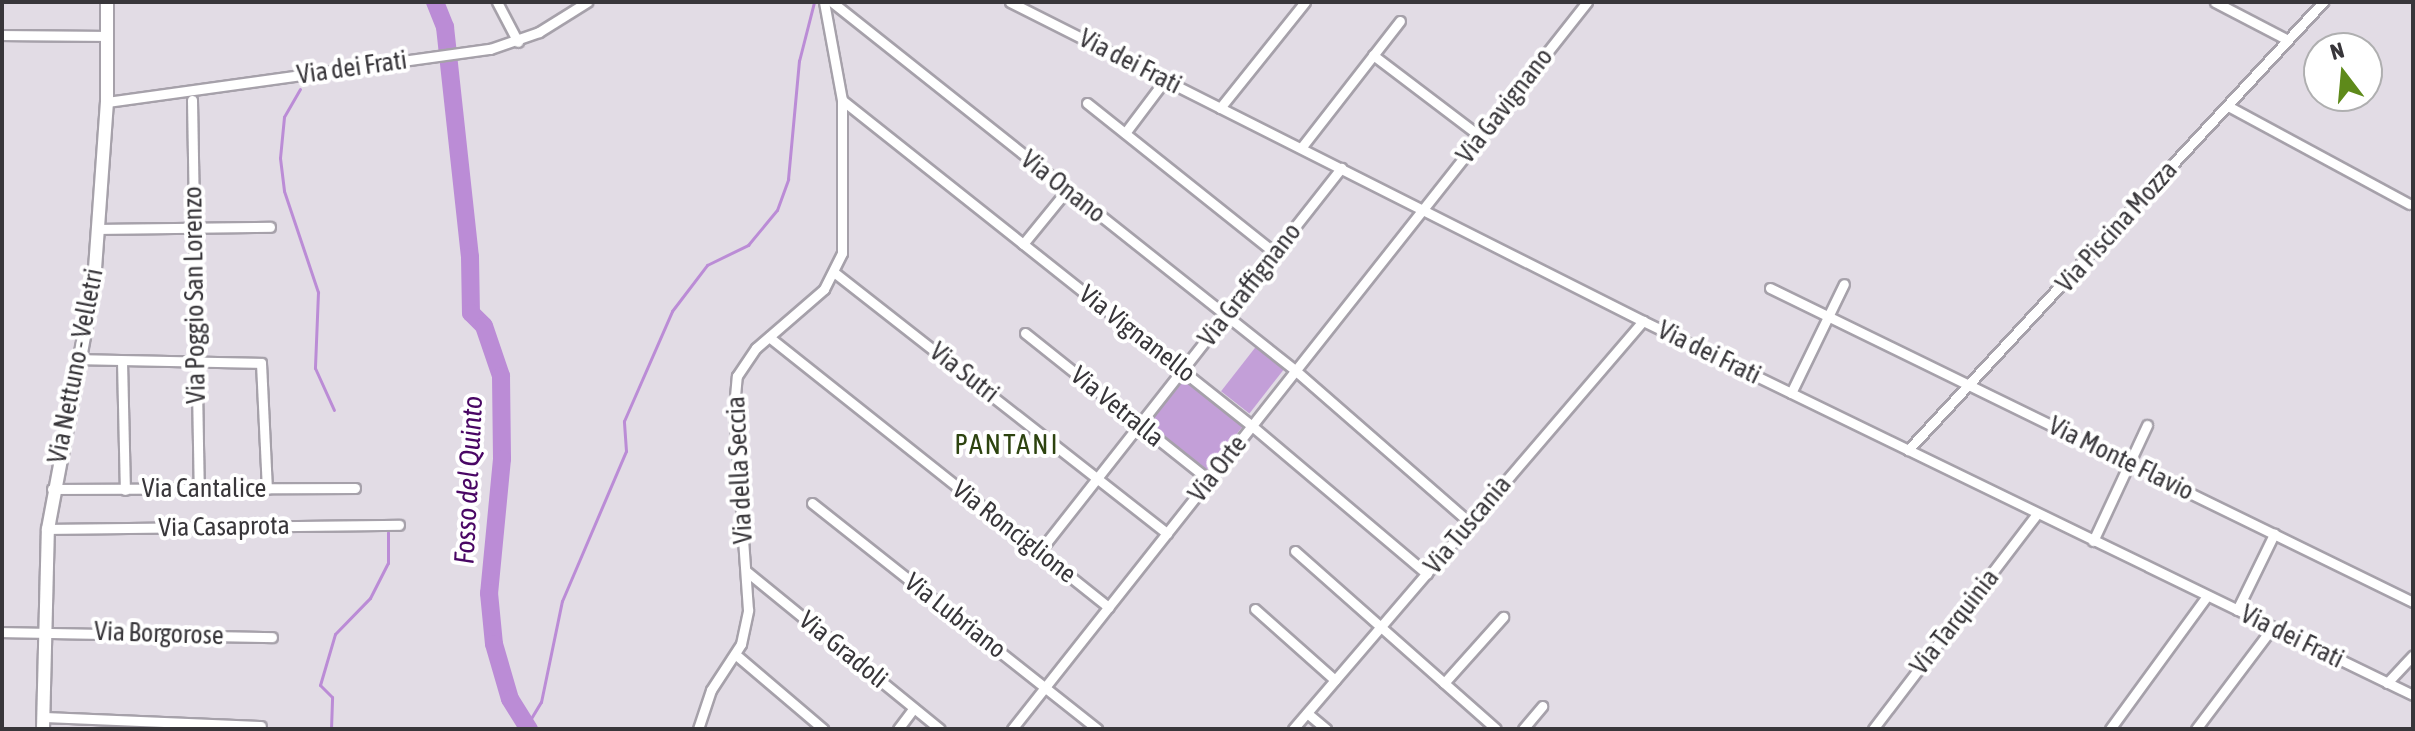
<!DOCTYPE html>
<html>
<head>
<meta charset="utf-8">
<style>
  body { margin:0 }
  #map { position:relative; width:2415px; height:731px; overflow:hidden; background:#e2dce5; font-family:"Asap Condensed",sans-serif }
  div>[style] { position:absolute }
  .green>* { inset:0; background:#c39fd8; transform-origin:0 0 }
  .stream>* { height:3px; margin:-1.5px; padding:0 1.5px; transform-origin:1.5px; border-radius:1.5px; background:#bb8cd6 }
  .river>* { height:18px; margin:-9px; padding:0 9px; transform-origin:9px; border-radius:9px; background:#bb8cd6 }
  .roads { filter:drop-shadow(2px 0 #a6a1aa) drop-shadow(-2px 0 #a6a1aa) drop-shadow(0 2px #a6a1aa) drop-shadow(0 -2px #a6a1aa) }
  .street>* { height:9px; margin:-4.5px; padding:0 4.5px; transform-origin:4.5px; border-radius:4.5px; background:#fff }
  .secondary>* { height:12px; margin:-6px; padding:0 6px; transform-origin:6px; border-radius:6px; background:#fff }
  span { translate:-50% -50%; white-space:nowrap; text-align:center; line-height:1.15; -webkit-text-stroke:8px #fff; paint-order:stroke }
  .street-label { font-size:26px; color:#38363a }
  .neighbourhood-label { font-size:28px; color:#2d430f; letter-spacing:2px }
  .water-label { font-size:28px; color:#490664; font-style:italic }
  .frame { position:absolute; inset:0; border:4px solid #38363a; pointer-events:none }
  .north { position:absolute; left:2303px; top:32px; width:80px; height:80px; box-sizing:border-box; background:#fff; border:2px solid #afafb0; border-radius:50%; rotate:344deg; font-size:22px; font-weight:700; line-height:32px; text-align:center; color:#38363a }
  .north::after { content:''; display:block; margin:auto; width:28px; height:36px; background:#5e8a1a; clip-path:polygon(50% 0,100% 100%,50% 72%,0 100%) }
</style>
</head>
<body>
<div id="map">
  <div class="green">
    <i style="left:1258px;top:344px;width:36px;height:60px;rotate:38deg"></i>
    <i style="left:1184px;top:375px;width:78px;height:60px;rotate:39deg"></i>
  </div>
  <div class="stream">
    <i style="left:300px;top:89px;width:32px;rotate:120deg"></i>
    <i style="left:284px;top:117px;width:41px;rotate:95.6deg"></i>
    <i style="left:280px;top:158px;width:33px;rotate:83deg"></i>
    <i style="left:284px;top:191px;width:107px;rotate:71.4deg"></i>
    <i style="left:318px;top:292px;width:76px;rotate:92.3deg"></i>
    <i style="left:315px;top:368px;width:46px;rotate:65.7deg"></i>
    <i style="left:527px;top:725px;width:27px;rotate:-59deg"></i>
    <i style="left:541px;top:702px;width:103px;rotate:-78.3deg"></i>
    <i style="left:562px;top:601px;width:163px;rotate:-66.9deg"></i>
    <i style="left:626px;top:451px;width:30px;rotate:-94deg"></i>
    <i style="left:624px;top:421px;width:120px;rotate:-66.4deg"></i>
    <i style="left:672px;top:311px;width:58px;rotate:-52.7deg"></i>
    <i style="left:707px;top:265px;width:46px;rotate:-26deg"></i>
    <i style="left:748px;top:245px;width:45px;rotate:-50.4deg"></i>
    <i style="left:777px;top:210px;width:33px;rotate:-70deg"></i>
    <i style="left:788px;top:179px;width:119px;rotate:-84.7deg"></i>
    <i style="left:799px;top:61px;width:61px;rotate:-75.7deg"></i>
    <i style="left:331px;top:729px;width:32px;rotate:-88deg"></i>
    <i style="left:332px;top:697px;width:17px;rotate:-135deg"></i>
    <i style="left:320px;top:685px;width:53px;rotate:-73.6deg"></i>
    <i style="left:335px;top:634px;width:50px;rotate:-45.8deg"></i>
    <i style="left:370px;top:598px;width:39px;rotate:-63deg"></i>
    <i style="left:388px;top:563px;width:31px;rotate:-90deg"></i>
  </div>
  <div class="river">
    <i style="left:435px;top:2px;width:27px;rotate:68deg"></i>
    <i style="left:445px;top:27px;width:231px;rotate:83.8deg"></i>
    <i style="left:470px;top:257px;width:56px;rotate:89deg"></i>
    <i style="left:471px;top:313px;width:18px;rotate:45deg"></i>
    <i style="left:484px;top:326px;width:53px;rotate:71.2deg"></i>
    <i style="left:501px;top:376px;width:83px;rotate:89.3deg"></i>
    <i style="left:502px;top:459px;width:135px;rotate:95.5deg"></i>
    <i style="left:489px;top:593px;width:51px;rotate:84.4deg"></i>
    <i style="left:494px;top:644px;width:57px;rotate:73.8deg"></i>
    <i style="left:510px;top:699px;width:36px;rotate:58deg"></i>
  </div>
  <div class="roads">
    <div class="street">
      <i style="left:497px;top:2px;width:45px;rotate:62.3deg"></i>
      <i style="left:832px;top:2px;width:593px;rotate:38.49deg"></i>
      <i style="left:1296px;top:371px;width:231px;rotate:41.1deg"></i>
      <i style="left:1010px;top:2px;width:709px;rotate:26.75deg"></i>
      <i style="left:1643px;top:321px;width:856px;rotate:25.91deg"></i>
      <i style="left:2215px;top:2px;width:82px;rotate:27.5deg"></i>
      <i style="left:2px;top:35px;width:105px;rotate:0.5deg"></i>
      <i style="left:1373px;top:55px;width:136px;rotate:37.2deg"></i>
      <i style="left:192px;top:100px;width:389px;rotate:89deg"></i>
      <i style="left:842px;top:100px;width:524px;rotate:38.49deg"></i>
      <i style="left:1252px;top:426px;width:229px;rotate:40.2deg"></i>
      <i style="left:107px;top:102px;width:387px;rotate:-7.9deg"></i>
      <i style="left:490px;top:49px;width:52px;rotate:-19.1deg"></i>
      <i style="left:539px;top:32px;width:57px;rotate:-32deg"></i>
      <i style="left:1087px;top:103px;width:241px;rotate:38.6deg"></i>
      <i style="left:2228px;top:106px;width:206px;rotate:28.4deg"></i>
      <i style="left:1220px;top:108px;width:136px;rotate:-51.3deg"></i>
      <i style="left:1125px;top:133px;width:66px;rotate:-53deg"></i>
      <i style="left:1301px;top:148px;width:161px;rotate:-52.1deg"></i>
      <i style="left:99px;top:229px;width:171px;rotate:-0.7deg"></i>
      <i style="left:1023px;top:244px;width:70px;rotate:-50.8deg"></i>
      <i style="left:835px;top:273px;width:422px;rotate:38.1deg"></i>
      <i style="left:1770px;top:288px;width:716px;rotate:26.03deg"></i>
      <i style="left:1025px;top:333px;width:236px;rotate:38.6deg"></i>
      <i style="left:769px;top:337px;width:434px;rotate:38.5deg"></i>
      <i style="left:77px;top:359px;width:184px;rotate:1.2deg"></i>
      <i style="left:261px;top:363px;width:126px;rotate:87.3deg"></i>
      <i style="left:122px;top:361px;width:129px;rotate:88.7deg"></i>
      <i style="left:1791px;top:393px;width:121px;rotate:-64.1deg"></i>
      <i style="left:1908px;top:450px;width:611px;rotate:-47.19deg"></i>
      <i style="left:52px;top:489px;width:303px;rotate:-0.2deg"></i>
      <i style="left:812px;top:503px;width:364px;rotate:38.4deg"></i>
      <i style="left:48px;top:529px;width:351px;rotate:-0.7deg"></i>
      <i style="left:2093px;top:541px;width:128px;rotate:-65deg"></i>
      <i style="left:1295px;top:551px;width:268px;rotate:41.5deg"></i>
      <i style="left:1039px;top:552px;width:489px;rotate:-51.8deg"></i>
      <i style="left:746px;top:571px;width:250px;rotate:39.2deg"></i>
      <i style="left:1255px;top:609px;width:107px;rotate:41.6deg"></i>
      <i style="left:2237px;top:610px;width:85px;rotate:-64deg"></i>
      <i style="left:2px;top:632px;width:270px;rotate:1.1deg"></i>
      <i style="left:735px;top:654px;width:116px;rotate:40.4deg"></i>
      <i style="left:1444px;top:683px;width:89px;rotate:-48.2deg"></i>
      <i style="left:2387px;top:683px;width:38px;rotate:-47deg"></i>
      <i style="left:1307px;top:713px;width:25px;rotate:40deg"></i>
      <i style="left:43px;top:717px;width:218px;rotate:2.4deg"></i>
      <i style="left:698px;top:729px;width:41px;rotate:-71.6deg"></i>
      <i style="left:711px;top:690px;width:55px;rotate:-56.9deg"></i>
      <i style="left:741px;top:644px;width:35px;rotate:-78deg"></i>
      <i style="left:748px;top:610px;width:202px;rotate:-94deg"></i>
      <i style="left:734px;top:408px;width:32px;rotate:-85deg"></i>
      <i style="left:737px;top:376px;width:34px;rotate:-56deg"></i>
      <i style="left:756px;top:348px;width:90px;rotate:-40.9deg"></i>
      <i style="left:824px;top:289px;width:40px;rotate:-63.4deg"></i>
      <i style="left:842px;top:253px;width:153px;rotate:-90deg"></i>
      <i style="left:842px;top:100px;width:100px;rotate:-100.4deg"></i>
      <i style="left:898px;top:729px;width:26px;rotate:-53deg"></i>
      <i style="left:1012px;top:729px;width:927px;rotate:-51.66deg"></i>
      <i style="left:1293px;top:729px;width:538px;rotate:-49.38deg"></i>
      <i style="left:1523px;top:729px;width:30px;rotate:-50deg"></i>
      <i style="left:1873px;top:729px;width:270px;rotate:-52.7deg"></i>
      <i style="left:2110px;top:729px;width:165px;rotate:-53.9deg"></i>
      <i style="left:2196px;top:729px;width:128px;rotate:-53deg"></i>
    </div>
    <div class="secondary">
      <i style="left:43px;top:729px;width:200px;rotate:-88.6deg"></i>
      <i style="left:48px;top:529px;width:250px;rotate:-79.4deg"></i>
      <i style="left:94px;top:283px;width:181px;rotate:-85.9deg"></i>
      <i style="left:107px;top:102px;width:100px;rotate:-90deg"></i>
    </div>
  </div>
  <div class="street-label">
    <span style="left:1130px;top:62px;rotate:27deg">Via dei Frati</span>
    <span style="left:352px;top:68px;rotate:-8deg">Via dei Frati</span>
    <span style="left:1505px;top:106px;rotate:-52deg">Via Gavignano</span>
    <span style="left:1063px;top:187px;rotate:38deg">Via Onano</span>
    <span style="left:2117px;top:227px;rotate:-48deg">Via Piscina Mozza</span>
    <span style="left:1250px;top:285px;rotate:-52deg">Via Graffignano</span>
    <span style="left:195px;top:295px;rotate:-91deg">Via Poggio San Lorenzo</span>
    <span style="left:1137px;top:334px;rotate:38deg">Via Vignanello</span>
    <span style="left:1709px;top:353px;rotate:26deg">Via dei Frati</span>
    <span style="left:76px;top:366px;rotate:-79deg">Via Nettuno - Velletri</span>
    <span style="left:964px;top:373px;rotate:38deg">Via Sutri</span>
    <span style="left:1117px;top:407px;rotate:39deg">Via Vetralla</span>
    <span style="left:2121px;top:459px;rotate:26deg">Via Monte Flavio</span>
    <span style="left:1218px;top:469px;rotate:-52deg">Via Orte</span>
    <span style="left:740px;top:470px;rotate:-93deg">Via della Seccia</span>
    <span style="left:204px;top:489px">Via Cantalice</span>
    <span style="left:1468px;top:525px;rotate:-50deg">Via Tuscania</span>
    <span style="left:224px;top:527px;rotate:-1deg">Via Casaprota</span>
    <span style="left:1014px;top:532px;rotate:38deg">Via Ronciglione</span>
    <span style="left:955px;top:616px;rotate:38deg">Via Lubriano</span>
    <span style="left:1955px;top:622px;rotate:-52deg">Via Tarquinia</span>
    <span style="left:159px;top:634px;rotate:2deg">Via Borgorose</span>
    <span style="left:2292px;top:637px;rotate:26deg">Via dei Frati</span>
    <span style="left:843px;top:650px;rotate:39deg">Via Gradoli</span>
  </div>
  <div class="neighbourhood-label">
    <span style="left:1007px;top:444px">PANTANI</span>
  </div>
  <div class="water-label">
    <span style="left:468px;top:480px;rotate:-87deg">Fosso del Quinto</span>
  </div>
  <div class="frame"></div>
  <div class="north">N</div>
</div>
</body>
</html>
